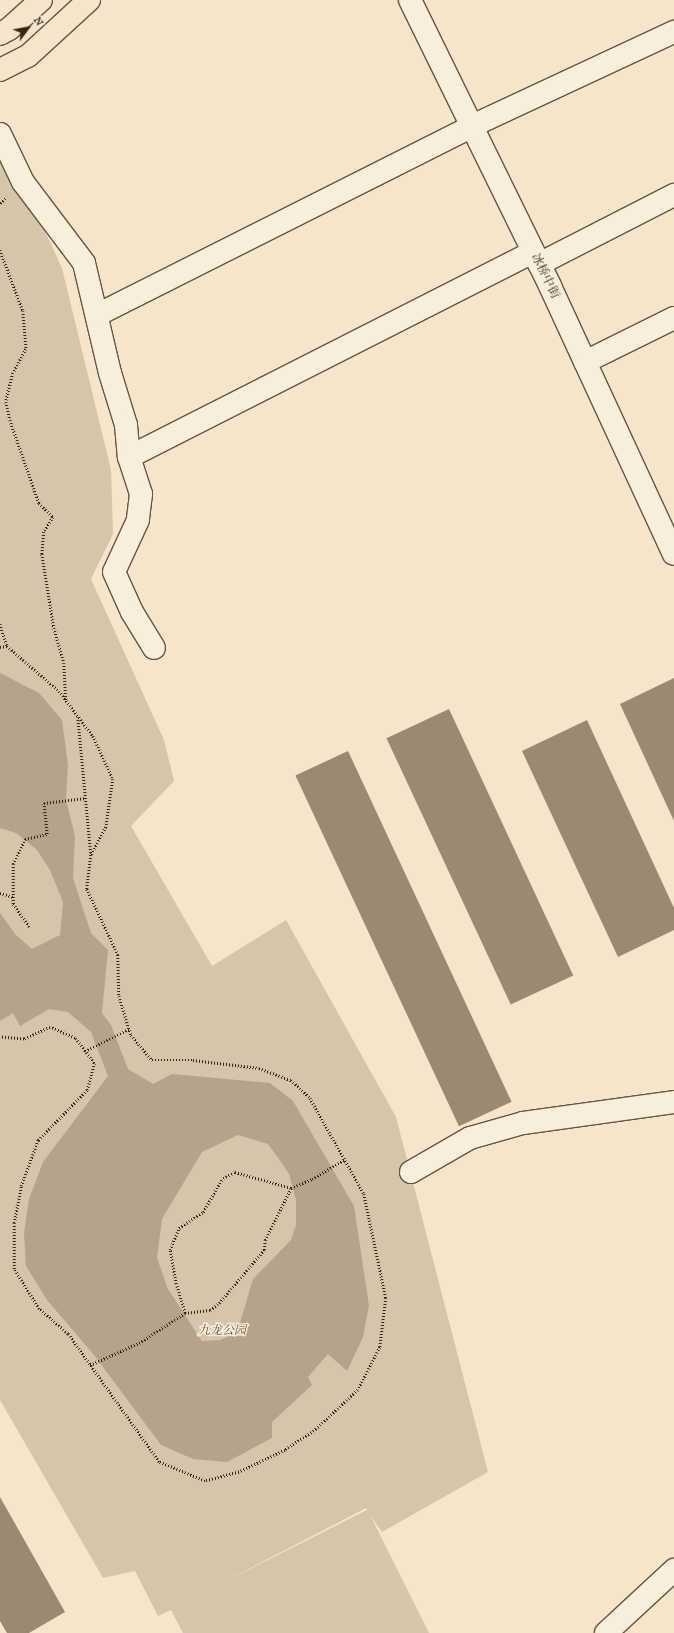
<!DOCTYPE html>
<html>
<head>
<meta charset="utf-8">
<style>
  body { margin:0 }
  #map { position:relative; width:674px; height:1633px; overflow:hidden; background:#f5e5cb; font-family:"IM FELL French Canon","Noto Serif SC",serif }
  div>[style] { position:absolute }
  .green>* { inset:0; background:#d5c5ab }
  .water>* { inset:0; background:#b4a48b }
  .building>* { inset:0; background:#9a8a71; transform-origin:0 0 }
  .path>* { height:2.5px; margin-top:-1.25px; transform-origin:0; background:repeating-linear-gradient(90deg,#37270f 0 1px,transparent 0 3px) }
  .roads { filter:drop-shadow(1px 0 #66563e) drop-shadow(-1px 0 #66563e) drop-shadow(0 1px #66563e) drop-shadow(0 -1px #66563e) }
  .minor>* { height:22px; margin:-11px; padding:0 11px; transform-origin:11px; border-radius:11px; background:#f8eedd }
  .tertiary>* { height:22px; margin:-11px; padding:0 11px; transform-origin:11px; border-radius:11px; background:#f8eedd }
  .trunk>* { height:22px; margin:-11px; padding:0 11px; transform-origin:11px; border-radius:11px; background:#f5e5cb }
  span { translate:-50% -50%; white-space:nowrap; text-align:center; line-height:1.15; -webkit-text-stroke:3px #f8eedd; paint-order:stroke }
  .street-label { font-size:12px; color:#37270f }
  .park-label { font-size:12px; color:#5e4e36; font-style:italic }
  .north { position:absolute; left:8px; top:8px; width:40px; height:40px; -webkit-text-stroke:3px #f8eedd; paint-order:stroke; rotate:58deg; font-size:11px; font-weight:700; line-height:16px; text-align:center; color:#37270f }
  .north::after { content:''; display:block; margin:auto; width:14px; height:18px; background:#37270f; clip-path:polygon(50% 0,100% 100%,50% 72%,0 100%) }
</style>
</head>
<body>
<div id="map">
  <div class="green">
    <i style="clip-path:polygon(evenodd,0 135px,62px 268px,111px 470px,113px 534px,91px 579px,164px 740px,174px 781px,131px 826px,212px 966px,286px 920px,396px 1117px,488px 1472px,382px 1532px,370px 1515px,429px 1633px,183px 1633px,171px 1610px,158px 1616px,135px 1571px,103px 1578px,0 1400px,0 135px,366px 1508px,367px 1510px,222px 1583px,366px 1508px)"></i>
  </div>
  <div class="water">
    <i style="clip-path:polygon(evenodd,0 673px,39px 693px,62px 720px,68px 765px,66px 800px,75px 836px,73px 878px,91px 933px,108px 950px,102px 1013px,111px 1025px,128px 1069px,153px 1084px,172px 1074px,270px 1083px,293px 1101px,354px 1206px,369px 1306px,363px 1337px,347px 1371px,328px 1354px,308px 1377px,312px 1385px,272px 1422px,272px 1438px,227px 1462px,193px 1459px,161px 1445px,94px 1355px,47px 1300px,26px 1266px,24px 1233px,29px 1199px,43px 1162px,108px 1076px,91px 1032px,68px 1012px,49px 1009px,20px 1026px,13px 1013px,0 1021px,0 913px,16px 935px,32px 949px,60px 935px,63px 902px,50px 870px,37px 850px,16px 833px,0 828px,0 673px,238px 1135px,268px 1144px,279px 1159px,289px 1174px,296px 1200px,296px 1225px,291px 1240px,253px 1279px,237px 1333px,220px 1340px,202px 1341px,168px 1289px,157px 1258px,162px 1219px,202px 1152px,238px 1135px)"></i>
  </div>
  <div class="building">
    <i style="clip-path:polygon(674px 678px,674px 821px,620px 704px)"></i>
    <i style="left:449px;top:709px;width:294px;height:69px;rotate:65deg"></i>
    <i style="clip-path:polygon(587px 720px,674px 908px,674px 930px,618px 957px,522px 751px)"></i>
    <i style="left:348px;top:751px;width:387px;height:58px;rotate:65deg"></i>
    <i style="clip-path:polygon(0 1497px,65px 1612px,29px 1633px,7px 1633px,0 1621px)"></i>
  </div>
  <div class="path">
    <i style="left:0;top:203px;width:9px;rotate:-41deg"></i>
    <i style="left:0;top:250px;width:65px;rotate:69.3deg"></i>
    <i style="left:23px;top:311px;width:38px;rotate:85deg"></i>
    <i style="left:26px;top:349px;width:27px;rotate:118deg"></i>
    <i style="left:13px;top:373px;width:30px;rotate:104deg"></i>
    <i style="left:6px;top:402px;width:18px;rotate:77deg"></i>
    <i style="left:10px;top:420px;width:88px;rotate:70.7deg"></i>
    <i style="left:39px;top:503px;width:20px;rotate:45deg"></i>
    <i style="left:53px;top:517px;width:17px;rotate:121deg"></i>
    <i style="left:44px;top:532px;width:22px;rotate:95deg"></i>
    <i style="left:42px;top:554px;width:75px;rotate:80.8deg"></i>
    <i style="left:54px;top:628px;width:36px;rotate:74deg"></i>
    <i style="left:64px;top:663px;width:38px;rotate:87deg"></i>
    <i style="left:0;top:624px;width:23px;rotate:72deg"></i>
    <i style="left:7px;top:646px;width:69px;rotate:40.9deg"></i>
    <i style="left:59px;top:691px;width:56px;rotate:52.9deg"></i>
    <i style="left:93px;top:736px;width:47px;rotate:65.1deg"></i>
    <i style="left:113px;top:779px;width:49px;rotate:98.3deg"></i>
    <i style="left:106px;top:827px;width:32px;rotate:118deg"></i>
    <i style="left:91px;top:855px;width:34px;rotate:97deg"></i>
    <i style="left:87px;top:889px;width:73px;rotate:64.8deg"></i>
    <i style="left:118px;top:955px;width:41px;rotate:88.6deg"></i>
    <i style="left:119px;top:996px;width:41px;rotate:72.9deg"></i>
    <i style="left:131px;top:1035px;width:33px;rotate:50deg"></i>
    <i style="left:152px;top:1060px;width:41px"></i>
    <i style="left:193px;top:1060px;width:66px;rotate:6.9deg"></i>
    <i style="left:259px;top:1068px;width:34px;rotate:21deg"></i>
    <i style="left:291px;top:1080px;width:26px;rotate:43deg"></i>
    <i style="left:310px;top:1098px;width:110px;rotate:60.6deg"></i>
    <i style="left:364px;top:1194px;width:106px;rotate:78.1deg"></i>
    <i style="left:386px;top:1298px;width:49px;rotate:97deg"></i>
    <i style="left:380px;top:1347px;width:48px;rotate:117.1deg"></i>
    <i style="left:358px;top:1390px;width:60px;rotate:137deg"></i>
    <i style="left:314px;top:1431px;width:35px;rotate:147deg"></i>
    <i style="left:285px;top:1450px;width:51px;rotate:154.4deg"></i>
    <i style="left:239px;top:1472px;width:35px;rotate:165deg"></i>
    <i style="left:205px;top:1481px;width:50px;rotate:-157.6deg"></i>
    <i style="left:159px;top:1462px;width:157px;rotate:-125.4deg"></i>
    <i style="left:68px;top:1334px;width:38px;rotate:-139deg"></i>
    <i style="left:39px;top:1309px;width:47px;rotate:-122deg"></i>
    <i style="left:14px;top:1269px;width:46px;rotate:-90deg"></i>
    <i style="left:14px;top:1223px;width:38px;rotate:-79deg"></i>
    <i style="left:21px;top:1186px;width:49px;rotate:-69.7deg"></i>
    <i style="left:38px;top:1140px;width:70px;rotate:-45.6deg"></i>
    <i style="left:87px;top:1090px;width:28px;rotate:-75deg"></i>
    <i style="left:94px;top:1063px;width:31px;rotate:-127deg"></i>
    <i style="left:75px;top:1038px;width:27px;rotate:-156deg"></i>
    <i style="left:50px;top:1027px;width:29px;rotate:155deg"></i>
    <i style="left:24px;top:1039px;width:24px;rotate:-175deg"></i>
    <i style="left:0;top:647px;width:7px;rotate:-8deg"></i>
    <i style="left:78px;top:717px;width:139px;rotate:84.6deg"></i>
    <i style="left:0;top:893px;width:14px;rotate:17deg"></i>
    <i style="left:29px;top:927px;width:28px;rotate:-125deg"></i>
    <i style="left:13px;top:904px;width:40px;rotate:-90deg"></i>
    <i style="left:13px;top:864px;width:28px;rotate:-64deg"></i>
    <i style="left:25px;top:839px;width:23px;rotate:-13deg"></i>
    <i style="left:47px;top:834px;width:31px;rotate:-96deg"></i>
    <i style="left:44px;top:803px;width:42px;rotate:-6.8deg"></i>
    <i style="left:85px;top:1051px;width:49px;rotate:-26.6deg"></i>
    <i style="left:185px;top:1313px;width:30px;rotate:-107deg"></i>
    <i style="left:176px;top:1284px;width:35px;rotate:-100deg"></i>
    <i style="left:170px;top:1250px;width:24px;rotate:-68deg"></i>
    <i style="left:179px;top:1228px;width:29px;rotate:-34deg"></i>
    <i style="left:203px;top:1212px;width:39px;rotate:-60deg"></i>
    <i style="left:223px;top:1178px;width:13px;rotate:-27deg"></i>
    <i style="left:235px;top:1172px;width:58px;rotate:15.9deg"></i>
    <i style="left:90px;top:1365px;width:54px;rotate:-24.2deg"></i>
    <i style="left:139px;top:1343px;width:55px;rotate:-33.1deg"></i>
    <i style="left:185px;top:1313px;width:25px;rotate:-7deg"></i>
    <i style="left:210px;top:1310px;width:11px;rotate:-38deg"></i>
    <i style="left:219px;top:1303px;width:70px;rotate:-49.7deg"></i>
    <i style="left:264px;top:1250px;width:10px;rotate:-84deg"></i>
    <i style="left:265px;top:1240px;width:58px;rotate:-63.4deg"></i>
    <i style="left:291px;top:1188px;width:23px;rotate:-23deg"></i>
    <i style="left:312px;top:1179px;width:39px;rotate:-31deg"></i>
  </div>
  <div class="roads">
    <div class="minor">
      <i style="left:410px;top:0;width:318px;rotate:63.9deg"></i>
      <i style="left:550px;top:286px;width:295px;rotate:65.2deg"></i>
      <i style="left:0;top:134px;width:53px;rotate:64.4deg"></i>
      <i style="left:23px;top:182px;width:101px;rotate:53deg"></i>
      <i style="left:84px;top:263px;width:113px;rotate:76.7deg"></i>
      <i style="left:110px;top:373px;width:54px;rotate:72.9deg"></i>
      <i style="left:126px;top:425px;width:32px;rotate:85deg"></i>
      <i style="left:129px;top:457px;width:39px;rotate:72deg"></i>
      <i style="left:141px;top:494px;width:26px;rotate:97deg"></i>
      <i style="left:138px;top:520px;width:57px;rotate:114.8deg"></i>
      <i style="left:114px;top:572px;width:44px;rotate:65.8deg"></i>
      <i style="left:132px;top:612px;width:42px;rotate:58.6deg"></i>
      <i style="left:539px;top:264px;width:152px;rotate:-27.1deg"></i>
      <i style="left:97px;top:315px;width:420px;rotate:-26.7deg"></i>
      <i style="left:472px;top:126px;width:223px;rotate:-25deg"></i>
      <i style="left:585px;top:362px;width:99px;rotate:-26.3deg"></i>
      <i style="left:129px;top:457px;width:453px;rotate:-26.9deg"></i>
      <i style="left:411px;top:1172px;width:68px;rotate:-30deg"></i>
      <i style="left:470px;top:1138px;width:55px;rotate:-15.8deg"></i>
      <i style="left:523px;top:1123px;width:152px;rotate:-7.9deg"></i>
    </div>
    <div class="tertiary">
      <i style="left:606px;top:1633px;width:93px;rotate:-42.8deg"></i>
    </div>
    <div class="trunk">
      <i style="left:0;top:34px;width:10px;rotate:-29deg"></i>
      <i style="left:9px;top:29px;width:43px;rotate:-42.2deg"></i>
      <i style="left:0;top:70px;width:31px;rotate:-27deg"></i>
      <i style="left:28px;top:56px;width:83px;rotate:-42.6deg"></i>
    </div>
  </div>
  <div class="street-label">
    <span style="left:545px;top:276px;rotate:64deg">冰桥中街</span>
  </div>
  <div class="park-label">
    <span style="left:222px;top:1331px">九龙公园</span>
  </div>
  <div class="north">N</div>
</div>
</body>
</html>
